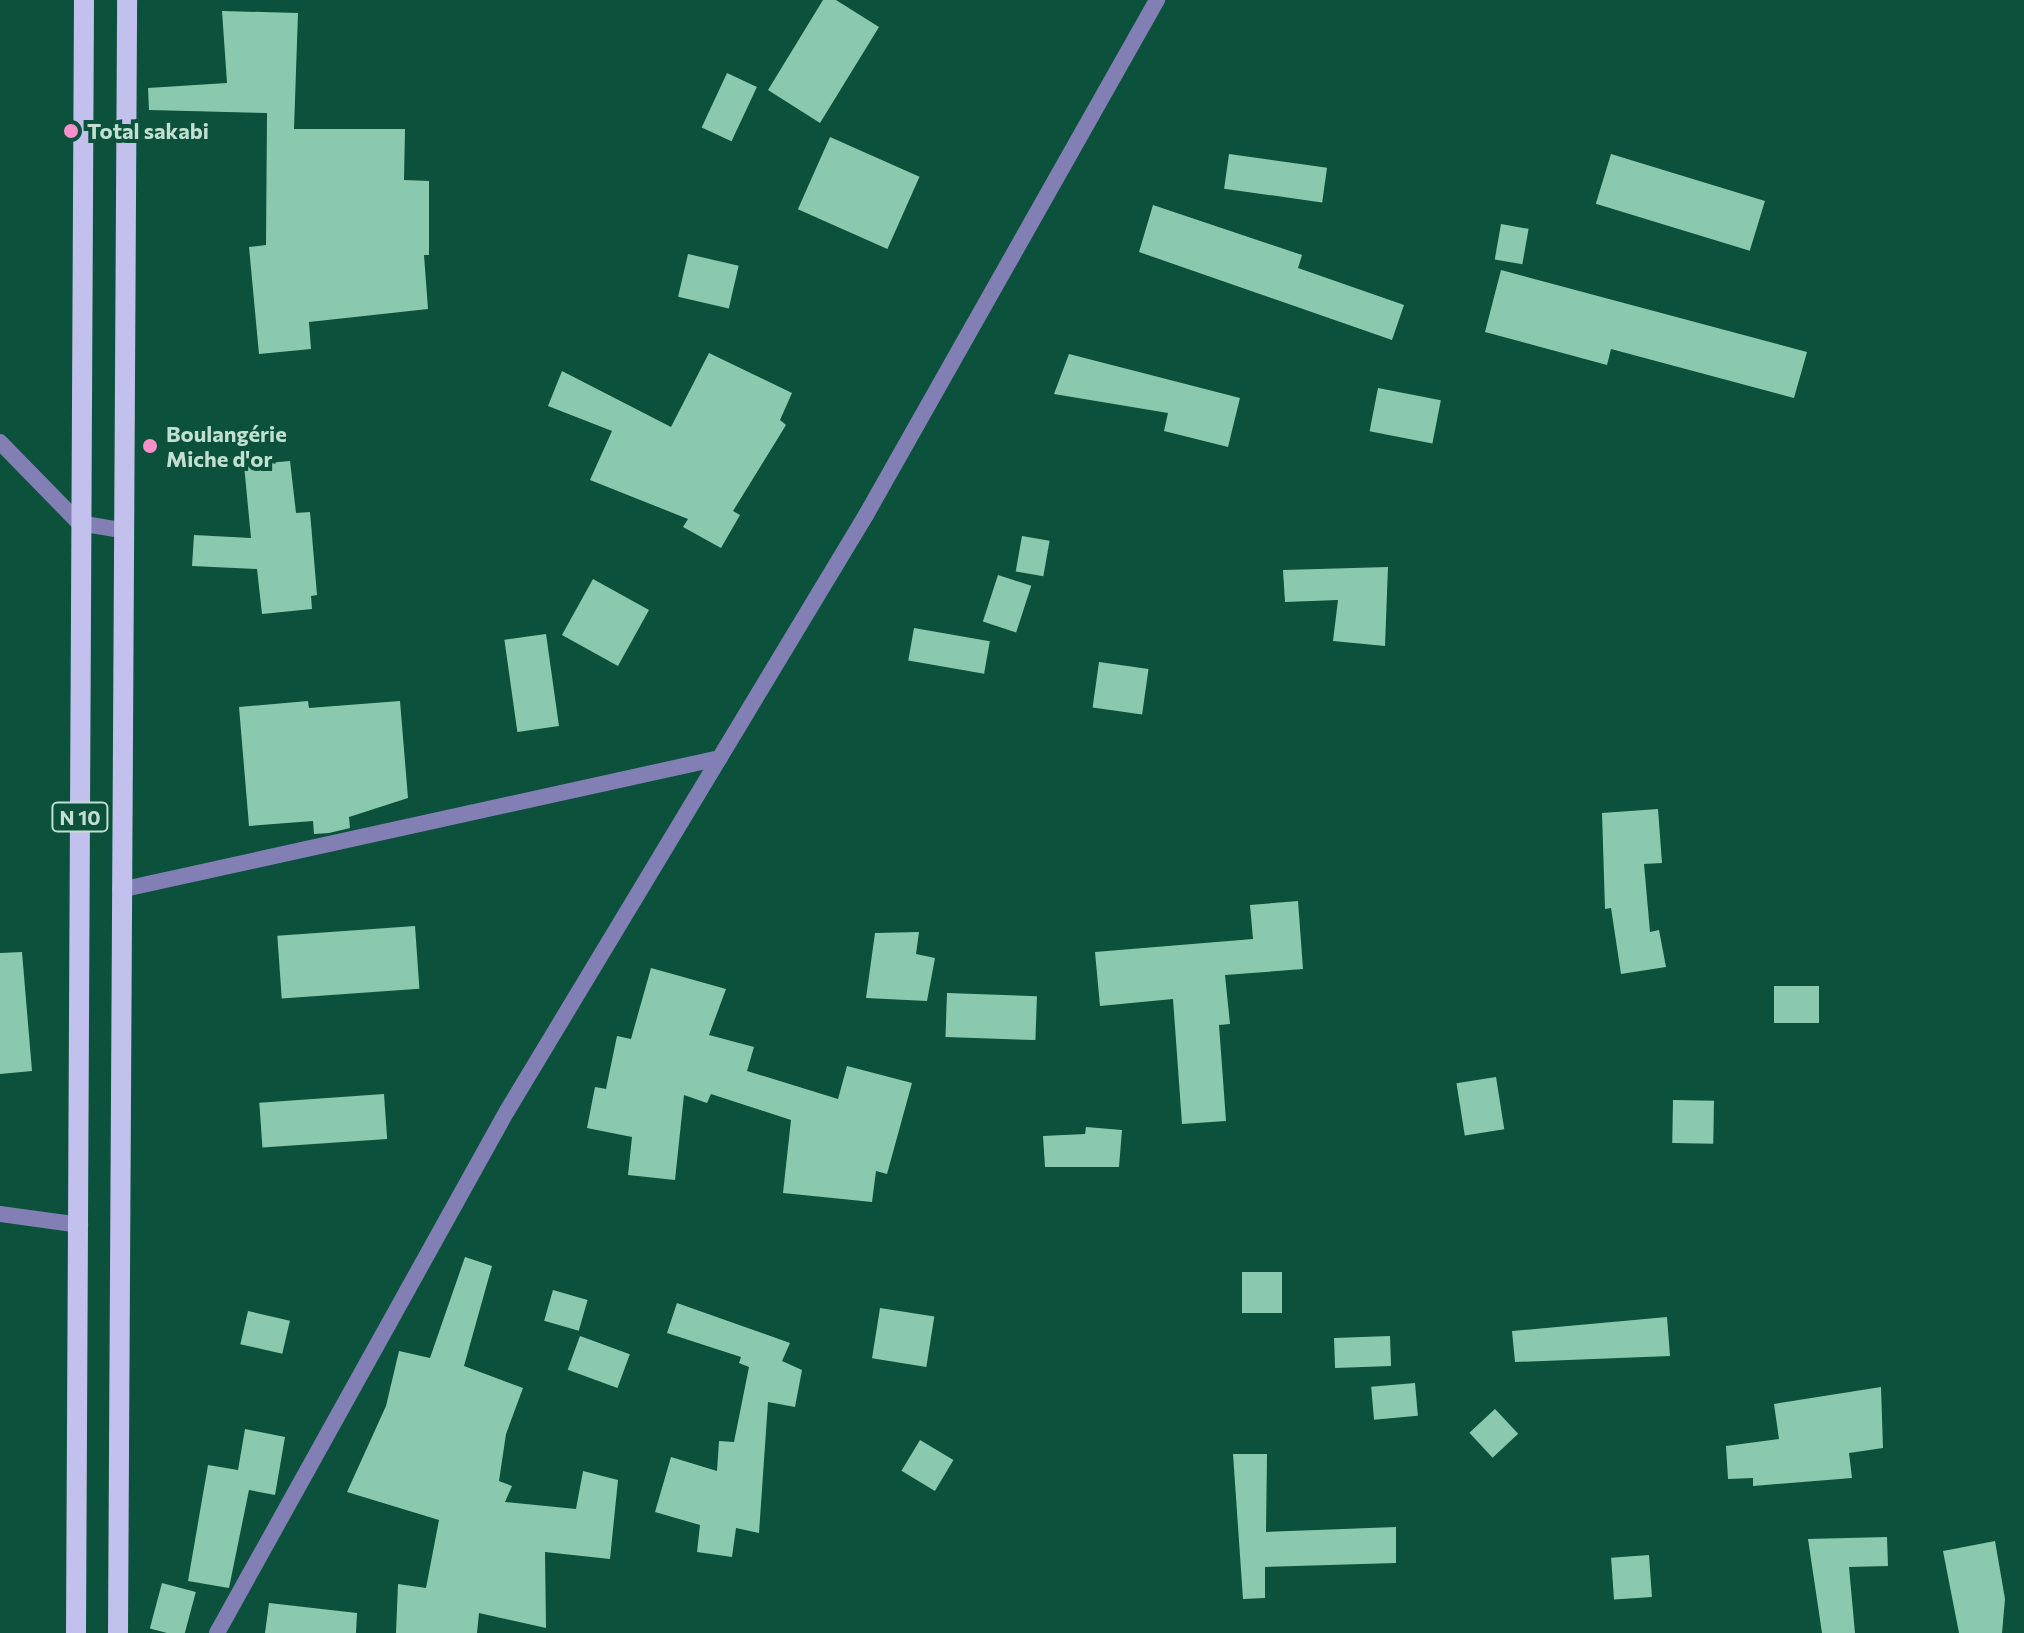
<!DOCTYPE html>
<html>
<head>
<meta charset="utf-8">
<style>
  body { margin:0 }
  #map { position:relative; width:2024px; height:1633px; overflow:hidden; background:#0c513b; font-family:Commissioner,sans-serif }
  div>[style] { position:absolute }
  .building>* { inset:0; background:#8bc9af; transform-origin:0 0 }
  .street>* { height:16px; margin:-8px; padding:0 8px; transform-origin:8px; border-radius:8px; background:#827fb5 }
  .primary>* { height:20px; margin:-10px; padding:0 10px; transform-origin:10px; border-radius:10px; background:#c2c1ed }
  .dots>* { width:22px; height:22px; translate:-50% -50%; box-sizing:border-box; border:4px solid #0c513b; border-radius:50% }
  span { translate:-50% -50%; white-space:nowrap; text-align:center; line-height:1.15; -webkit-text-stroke:8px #0c513b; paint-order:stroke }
  .shield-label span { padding:2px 6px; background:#0c513b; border:2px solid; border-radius:6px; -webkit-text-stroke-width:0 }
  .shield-label { font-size:20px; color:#c2e0d2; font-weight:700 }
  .poi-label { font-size:22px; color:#c2e0d2; font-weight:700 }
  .left { translate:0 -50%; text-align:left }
</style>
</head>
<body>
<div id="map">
  <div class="building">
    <i style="clip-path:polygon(823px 0,836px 0,879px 27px,820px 123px,768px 90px)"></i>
    <i style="clip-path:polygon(222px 11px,298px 13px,294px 129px,405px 129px,404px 180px,429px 181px,429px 255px,424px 255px,428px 309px,309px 322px,311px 349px,259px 354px,249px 247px,266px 245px,267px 113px,149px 110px,148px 88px,227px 83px)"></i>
    <i style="left:727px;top:73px;width:33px;height:60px;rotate:25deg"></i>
    <i style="left:830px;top:137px;width:98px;height:79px;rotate:24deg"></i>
    <i style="left:1229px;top:154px;width:99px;height:35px;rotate:8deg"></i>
    <i style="left:1611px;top:154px;width:161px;height:52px;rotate:17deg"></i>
    <i style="clip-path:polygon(1153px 205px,1302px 255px,1298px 268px,1404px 305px,1392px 340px,1139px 252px)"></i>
    <i style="left:1501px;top:224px;width:28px;height:36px;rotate:10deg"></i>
    <i style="left:688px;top:254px;width:52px;height:44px;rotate:13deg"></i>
    <i style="clip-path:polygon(1501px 270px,1807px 352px,1794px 398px,1611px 349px,1607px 365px,1485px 332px)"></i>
    <i style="clip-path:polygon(709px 353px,792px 393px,780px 420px,786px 425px,733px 511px,740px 515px,721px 548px,683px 527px,688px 519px,590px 480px,612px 431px,548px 406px,562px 371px,671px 427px)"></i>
    <i style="clip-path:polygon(1069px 354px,1240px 398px,1228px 447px,1164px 431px,1168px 413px,1054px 394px)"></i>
    <i style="left:1378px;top:388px;width:64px;height:44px;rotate:11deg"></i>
    <i style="clip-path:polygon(290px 461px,296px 513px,310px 512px,317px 595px,311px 596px,312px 609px,262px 614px,257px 569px,192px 566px,194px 535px,251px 538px,244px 465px)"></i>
    <i style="left:1022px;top:536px;width:28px;height:36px;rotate:10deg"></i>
    <i style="clip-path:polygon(1388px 567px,1385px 646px,1333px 641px,1338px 600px,1285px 602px,1283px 570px)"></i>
    <i style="left:998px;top:575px;width:35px;height:49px;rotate:18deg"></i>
    <i style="left:593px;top:579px;width:64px;height:64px;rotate:29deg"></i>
    <i style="left:914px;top:628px;width:77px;height:33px;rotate:10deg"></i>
    <i style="left:546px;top:634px;width:93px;height:42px;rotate:82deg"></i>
    <i style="left:1099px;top:662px;width:50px;height:46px;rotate:8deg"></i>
    <i style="clip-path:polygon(308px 701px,309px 708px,400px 701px,408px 798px,349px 817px,350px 828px,329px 833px,314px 834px,313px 821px,249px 826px,239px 707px)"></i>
    <i style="clip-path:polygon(1658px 809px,1662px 863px,1644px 864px,1650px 932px,1659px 930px,1666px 967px,1621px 974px,1611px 908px,1605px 909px,1602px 813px)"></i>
    <i style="clip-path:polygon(1298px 901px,1303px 969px,1225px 975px,1230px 1024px,1219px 1025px,1226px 1121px,1182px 1124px,1173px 999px,1100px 1006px,1095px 952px,1253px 939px,1250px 905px)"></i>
    <i style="left:415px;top:926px;width:63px;height:138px;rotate:86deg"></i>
    <i style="clip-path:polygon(919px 932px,916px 954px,935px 958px,927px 1001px,866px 998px,875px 933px)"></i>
    <i style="clip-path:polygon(22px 952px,32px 1071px,0 1074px,0 953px)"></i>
    <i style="clip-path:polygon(651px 968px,726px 989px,709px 1035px,754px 1047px,747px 1071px,838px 1099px,847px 1066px,912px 1083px,887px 1174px,876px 1171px,872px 1202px,783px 1193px,791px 1120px,711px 1094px,707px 1103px,684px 1095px,675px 1180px,628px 1175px,632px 1137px,587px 1128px,595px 1087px,606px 1089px,617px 1036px,631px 1039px)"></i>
    <i style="left:1774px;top:986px;width:45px;height:37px"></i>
    <i style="left:947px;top:993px;width:90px;height:44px;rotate:2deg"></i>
    <i style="left:1496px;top:1077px;width:53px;height:40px;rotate:81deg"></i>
    <i style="left:384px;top:1094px;width:45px;height:125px;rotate:86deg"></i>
    <i style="left:1673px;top:1100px;width:41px;height:43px;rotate:1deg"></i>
    <i style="clip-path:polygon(1086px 1127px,1122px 1130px,1119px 1167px,1045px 1167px,1043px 1136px,1085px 1134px)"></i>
    <i style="clip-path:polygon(465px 1257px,492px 1266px,464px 1366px,523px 1388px,506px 1434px,499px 1481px,512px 1486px,505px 1502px,576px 1509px,583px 1471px,618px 1480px,610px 1559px,545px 1552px,546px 1628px,479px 1613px,477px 1633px,396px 1633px,398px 1584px,426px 1588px,439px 1520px,347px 1492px,386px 1406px,399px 1351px,430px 1358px)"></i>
    <i style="left:1242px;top:1272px;width:40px;height:41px"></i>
    <i style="left:553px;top:1290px;width:36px;height:32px;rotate:16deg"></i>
    <i style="clip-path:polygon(677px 1303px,790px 1343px,782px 1361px,802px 1370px,795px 1407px,768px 1402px,759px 1533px,736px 1528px,732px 1557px,697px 1552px,700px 1525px,655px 1512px,671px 1457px,717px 1471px,719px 1441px,734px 1442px,749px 1367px,739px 1363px,741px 1357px,667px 1333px)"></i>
    <i style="left:880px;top:1308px;width:55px;height:51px;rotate:9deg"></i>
    <i style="left:248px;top:1311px;width:43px;height:34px;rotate:13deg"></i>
    <i style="clip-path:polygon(1667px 1317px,1670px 1356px,1515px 1362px,1512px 1331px)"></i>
    <i style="left:580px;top:1336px;width:53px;height:36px;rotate:20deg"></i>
    <i style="left:1390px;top:1336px;width:30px;height:56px;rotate:88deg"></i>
    <i style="left:1415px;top:1383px;width:33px;height:44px;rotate:85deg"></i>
    <i style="clip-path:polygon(1881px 1387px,1883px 1448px,1849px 1453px,1852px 1478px,1753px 1486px,1753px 1478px,1728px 1479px,1726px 1446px,1779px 1439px,1774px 1404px)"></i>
    <i style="left:1495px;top:1409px;width:34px;height:35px;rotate:47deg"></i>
    <i style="clip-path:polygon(245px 1429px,285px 1437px,275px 1495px,249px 1490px,229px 1588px,188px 1581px,208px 1465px,238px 1470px)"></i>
    <i style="left:920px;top:1440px;width:39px;height:36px;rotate:31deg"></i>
    <i style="clip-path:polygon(1233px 1454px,1267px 1454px,1266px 1532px,1396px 1527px,1396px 1563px,1265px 1567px,1265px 1598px,1243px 1599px)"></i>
    <i style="clip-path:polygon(1887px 1537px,1888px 1566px,1849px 1567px,1855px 1633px,1822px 1633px,1808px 1539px)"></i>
    <i style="clip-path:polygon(1995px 1541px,2005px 1599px,2002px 1633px,1959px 1633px,1943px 1551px)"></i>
    <i style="left:1649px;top:1555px;width:42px;height:38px;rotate:86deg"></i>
    <i style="left:162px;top:1583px;width:35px;height:47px;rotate:15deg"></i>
    <i style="clip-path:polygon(269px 1603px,357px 1613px,356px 1633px,265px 1633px)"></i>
  </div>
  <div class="street">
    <i style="left:0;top:442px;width:113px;rotate:45.7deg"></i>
    <i style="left:79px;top:523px;width:43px;rotate:9.5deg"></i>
    <i style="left:120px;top:890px;width:614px;rotate:-12.41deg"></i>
    <i style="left:0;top:1214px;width:81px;rotate:7.8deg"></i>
    <i style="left:217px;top:1633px;width:597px;rotate:-60.95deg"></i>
    <i style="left:507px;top:1111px;width:696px;rotate:-58.94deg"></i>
    <i style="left:866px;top:515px;width:592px;rotate:-60.53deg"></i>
  </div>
  <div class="primary">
    <i style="left:76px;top:1633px;width:1633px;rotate:-89.72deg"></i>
    <i style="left:118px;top:1633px;width:1633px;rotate:-89.68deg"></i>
  </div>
  <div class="dots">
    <i style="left:71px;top:131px;background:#f990ca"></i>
    <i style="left:150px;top:446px;background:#f990ca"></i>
  </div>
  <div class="shield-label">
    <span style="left:80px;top:817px">N 10</span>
  </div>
  <div class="poi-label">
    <span class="left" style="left:87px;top:131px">Total sakabi</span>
    <span class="left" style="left:166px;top:446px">Boulangérie<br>Miche d'or</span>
  </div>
</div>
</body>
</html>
